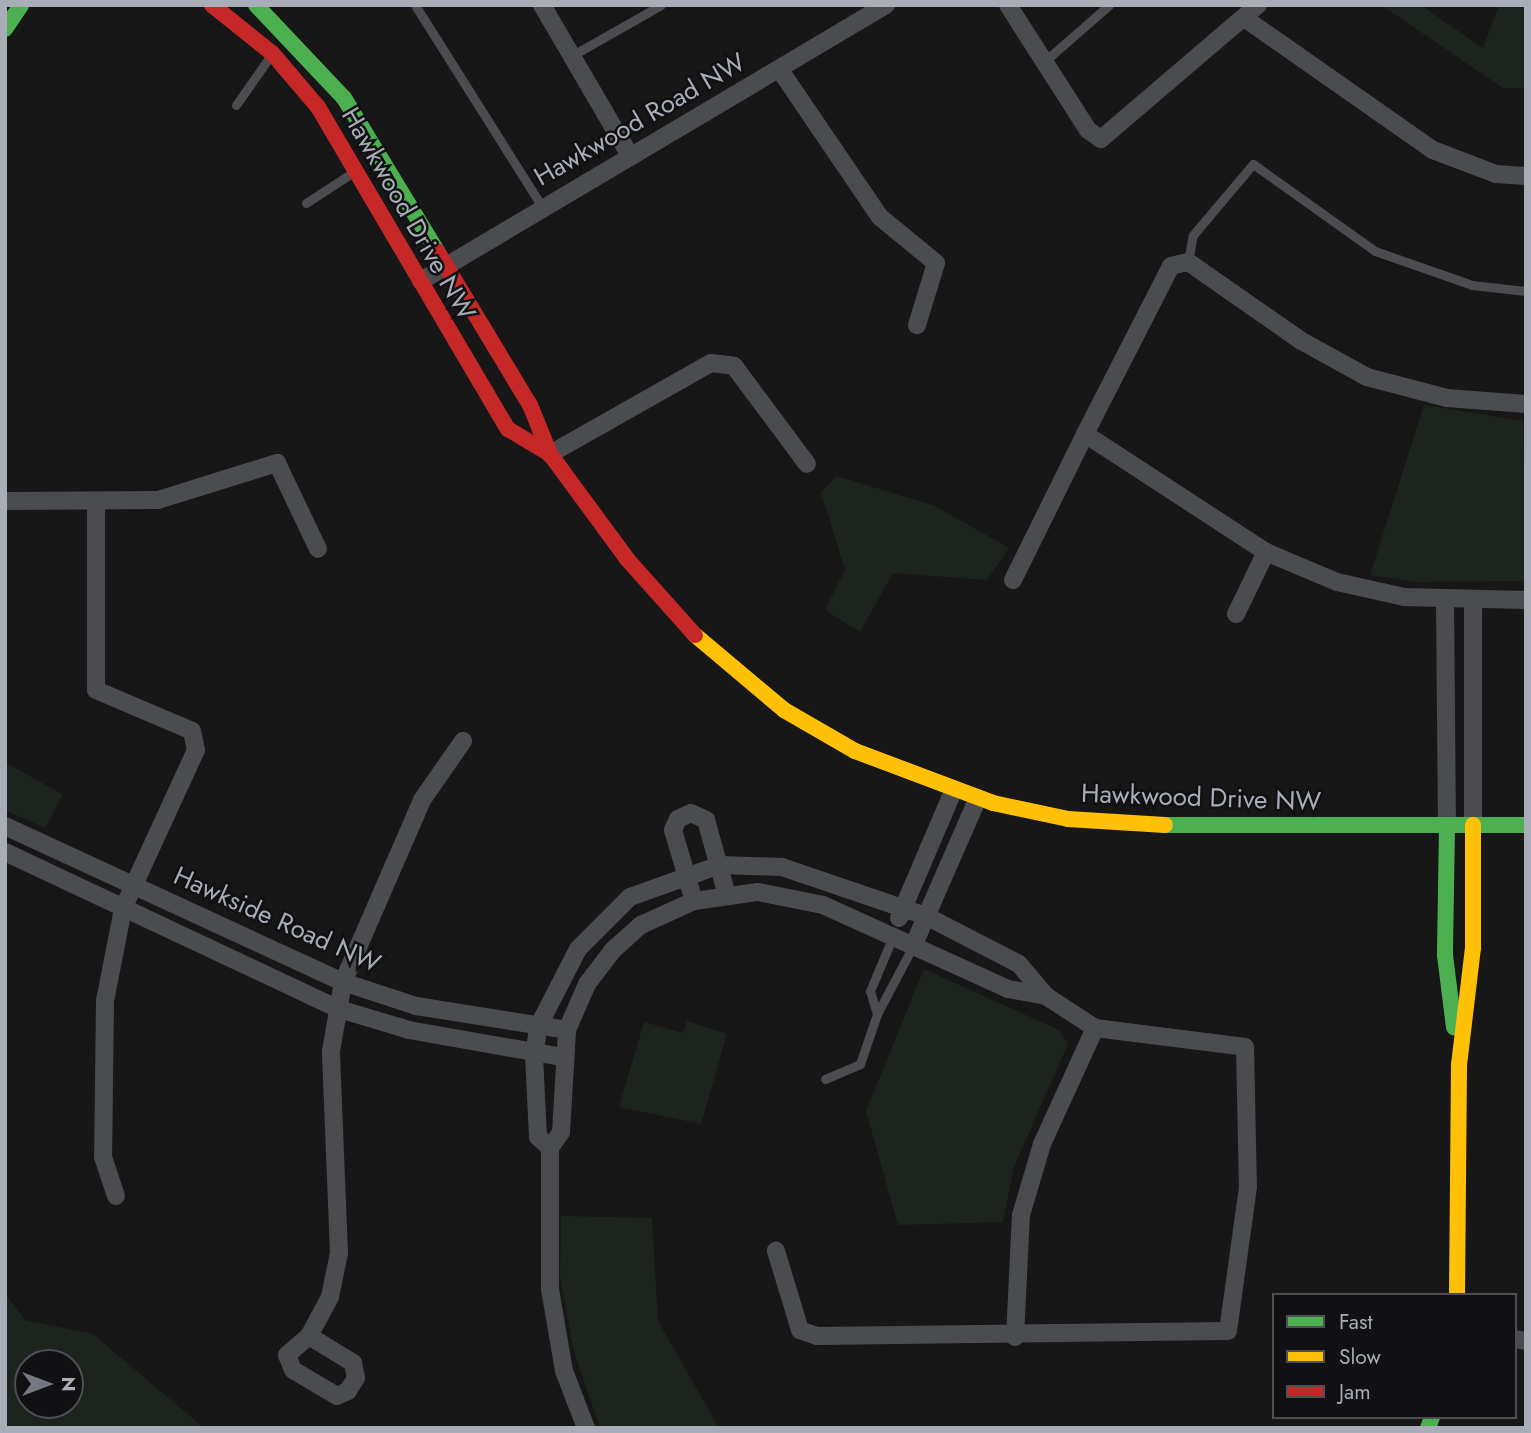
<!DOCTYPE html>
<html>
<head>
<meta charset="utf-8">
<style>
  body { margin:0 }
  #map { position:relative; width:1531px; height:1433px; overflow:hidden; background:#171717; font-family:Jost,sans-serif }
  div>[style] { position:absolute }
  .green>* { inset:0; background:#1d241e }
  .lane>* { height:9px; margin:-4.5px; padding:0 4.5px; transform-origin:4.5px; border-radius:4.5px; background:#4b4c50 }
  .street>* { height:18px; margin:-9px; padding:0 9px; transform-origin:9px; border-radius:9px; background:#4b4c50 }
  .fast>* { height:16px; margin:-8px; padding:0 8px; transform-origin:8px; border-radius:8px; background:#4caf50 }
  .slow>* { height:16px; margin:-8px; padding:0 8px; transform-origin:8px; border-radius:8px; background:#ffc107 }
  .jam>* { height:16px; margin:-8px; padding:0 8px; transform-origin:8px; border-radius:8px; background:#c62828 }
  span { translate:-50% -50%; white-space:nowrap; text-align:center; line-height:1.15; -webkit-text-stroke:5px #111113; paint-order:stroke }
  .street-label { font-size:26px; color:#a8adb8 }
  .frame { position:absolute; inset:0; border:7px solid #a8adb8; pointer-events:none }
  .legend { position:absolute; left:1272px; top:1293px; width:245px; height:126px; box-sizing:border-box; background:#111113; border:2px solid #4d4f55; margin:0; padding:9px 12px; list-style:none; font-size:21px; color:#a8adb8 }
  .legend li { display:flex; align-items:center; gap:14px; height:35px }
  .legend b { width:35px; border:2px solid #4d4f55 }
  .north { position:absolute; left:14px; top:1349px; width:70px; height:70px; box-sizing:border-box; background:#111113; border:2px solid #4d4f55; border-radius:50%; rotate:90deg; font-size:19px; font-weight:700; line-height:28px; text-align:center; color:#a8adb8 }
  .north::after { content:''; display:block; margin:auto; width:24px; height:32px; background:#757880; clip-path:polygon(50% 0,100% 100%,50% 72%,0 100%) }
</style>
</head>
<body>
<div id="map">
  <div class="green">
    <i style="clip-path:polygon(1381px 5px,1420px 5px,1483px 48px,1499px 5px,1526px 5px,1526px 88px,1503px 88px)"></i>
    <i style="clip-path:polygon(1424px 405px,1523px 421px,1526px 581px,1414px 582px,1370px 575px)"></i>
    <i style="clip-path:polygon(837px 476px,935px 506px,1009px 548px,987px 580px,893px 573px,860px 632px,825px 610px,845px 570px,821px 492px)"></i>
    <i style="clip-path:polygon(5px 762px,63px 795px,45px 828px,5px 810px)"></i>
    <i style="clip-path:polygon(924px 969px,1059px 1030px,1068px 1044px,1014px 1167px,1003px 1222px,898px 1225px,866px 1111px)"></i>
    <i style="clip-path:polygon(687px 1021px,727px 1034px,701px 1124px,619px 1107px,644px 1022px,683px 1033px)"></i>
    <i style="clip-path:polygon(561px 1216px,652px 1218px,658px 1321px,719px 1428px,604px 1428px,598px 1422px,573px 1349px,560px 1276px)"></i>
    <i style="clip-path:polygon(evenodd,5px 1293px,25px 1320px,93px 1334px,204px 1428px,5px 1428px,5px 1293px,28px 1363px,70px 1363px,70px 1405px,28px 1405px,28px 1363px)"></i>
  </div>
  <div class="lane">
    <i style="left:415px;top:5px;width:239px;rotate:57.8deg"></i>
    <i style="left:573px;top:55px;width:101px;rotate:-29.6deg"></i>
    <i style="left:1045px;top:61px;width:85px;rotate:-41.2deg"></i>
    <i style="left:236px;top:105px;width:61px;rotate:-55deg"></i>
    <i style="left:306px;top:203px;width:59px;rotate:-33.1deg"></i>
    <i style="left:1188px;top:262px;width:27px;rotate:-80deg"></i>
    <i style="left:1193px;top:235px;width:93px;rotate:-49.8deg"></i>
    <i style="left:1253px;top:164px;width:150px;rotate:35.5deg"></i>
    <i style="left:1375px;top:251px;width:103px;rotate:19.3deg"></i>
    <i style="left:1472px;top:285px;width:54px;rotate:6.3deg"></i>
    <i style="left:877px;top:1014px;width:24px;rotate:-107deg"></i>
    <i style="left:870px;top:991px;width:62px;rotate:-67.2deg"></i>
    <i style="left:825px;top:1079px;width:38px;rotate:-23deg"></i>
    <i style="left:860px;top:1064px;width:53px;rotate:-71.2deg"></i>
    <i style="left:877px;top:1014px;width:79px;rotate:-62.1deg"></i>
  </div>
  <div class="street">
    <i style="left:542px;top:5px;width:173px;rotate:59.7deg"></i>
    <i style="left:1008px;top:5px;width:148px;rotate:57.4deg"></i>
    <i style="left:1088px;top:130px;width:16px;rotate:35deg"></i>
    <i style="left:1101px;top:139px;width:206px;rotate:-40.5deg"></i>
    <i style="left:1247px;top:20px;width:227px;rotate:35deg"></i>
    <i style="left:1433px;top:150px;width:67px;rotate:20.9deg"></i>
    <i style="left:1496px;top:174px;width:30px;rotate:4deg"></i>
    <i style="left:780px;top:70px;width:178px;rotate:55.8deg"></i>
    <i style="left:880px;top:217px;width:72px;rotate:39.4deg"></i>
    <i style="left:936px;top:263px;width:65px;rotate:107deg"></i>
    <i style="left:421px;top:281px;width:541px;rotate:-30.69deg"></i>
    <i style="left:1526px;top:404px;width:79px;rotate:-175.7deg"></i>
    <i style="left:1447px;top:398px;width:83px;rotate:-165.3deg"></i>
    <i style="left:1367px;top:377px;width:77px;rotate:-151.1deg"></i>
    <i style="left:1300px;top:340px;width:136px;rotate:-145.1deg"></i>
    <i style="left:1188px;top:262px;width:17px;rotate:167deg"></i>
    <i style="left:1171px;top:266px;width:189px;rotate:117.1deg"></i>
    <i style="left:1085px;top:434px;width:216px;rotate:33.1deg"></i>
    <i style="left:1266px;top:552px;width:77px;rotate:22.9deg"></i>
    <i style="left:1337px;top:582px;width:69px;rotate:12.6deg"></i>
    <i style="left:1404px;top:597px;width:122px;rotate:1.4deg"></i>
    <i style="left:550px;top:454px;width:185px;rotate:-29.5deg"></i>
    <i style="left:711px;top:363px;width:23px;rotate:7deg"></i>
    <i style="left:734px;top:366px;width:122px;rotate:53.3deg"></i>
    <i style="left:5px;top:501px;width:153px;rotate:-0.4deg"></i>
    <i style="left:158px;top:500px;width:125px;rotate:-17.3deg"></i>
    <i style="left:277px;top:463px;width:95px;rotate:64.5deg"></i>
    <i style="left:96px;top:501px;width:189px;rotate:90deg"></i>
    <i style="left:96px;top:690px;width:104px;rotate:23.1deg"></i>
    <i style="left:192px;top:731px;width:19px;rotate:78deg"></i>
    <i style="left:196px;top:750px;width:175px;rotate:114.7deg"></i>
    <i style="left:123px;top:909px;width:94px;rotate:101.1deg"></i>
    <i style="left:105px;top:1001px;width:156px;rotate:90.7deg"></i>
    <i style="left:103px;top:1157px;width:41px;rotate:71.6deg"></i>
    <i style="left:1013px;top:580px;width:163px;rotate:-63.7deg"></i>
    <i style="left:1445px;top:600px;width:225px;rotate:89.5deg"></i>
    <i style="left:1473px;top:600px;width:225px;rotate:90deg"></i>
    <i style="left:1236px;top:614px;width:69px;rotate:-64.2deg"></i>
    <i style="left:5px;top:826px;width:372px;rotate:24.8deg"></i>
    <i style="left:343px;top:982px;width:77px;rotate:18.2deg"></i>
    <i style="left:416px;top:1006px;width:153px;rotate:9deg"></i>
    <i style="left:5px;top:852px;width:369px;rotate:25.2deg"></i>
    <i style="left:339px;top:1009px;width:73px;rotate:16.7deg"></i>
    <i style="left:409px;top:1030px;width:155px;rotate:10deg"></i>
    <i style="left:694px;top:901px;width:74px;rotate:-106.5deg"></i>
    <i style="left:673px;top:830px;width:12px;rotate:-66deg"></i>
    <i style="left:678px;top:819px;width:14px;rotate:-25deg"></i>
    <i style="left:691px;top:813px;width:17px;rotate:25deg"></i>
    <i style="left:706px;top:820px;width:78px;rotate:74.4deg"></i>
    <i style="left:899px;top:918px;width:140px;rotate:-66.9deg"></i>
    <i style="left:915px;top:942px;width:157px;rotate:-66.4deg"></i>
    <i style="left:550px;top:1148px;width:16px;rotate:-137deg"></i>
    <i style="left:538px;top:1137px;width:82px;rotate:-92.8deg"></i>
    <i style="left:534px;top:1055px;width:30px;rotate:-81deg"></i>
    <i style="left:539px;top:1025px;width:85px;rotate:-62.8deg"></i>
    <i style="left:578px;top:949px;width:74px;rotate:-45deg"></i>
    <i style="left:630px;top:897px;width:96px;rotate:-19.6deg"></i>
    <i style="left:720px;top:865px;width:62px;rotate:1.8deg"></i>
    <i style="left:782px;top:867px;width:152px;rotate:18.8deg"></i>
    <i style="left:926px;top:916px;width:105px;rotate:27.3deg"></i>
    <i style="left:1019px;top:964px;width:42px;rotate:49.8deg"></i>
    <i style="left:1046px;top:996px;width:59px;rotate:33.1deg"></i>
    <i style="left:1095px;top:1028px;width:151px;rotate:7.2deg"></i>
    <i style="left:1245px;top:1047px;width:140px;rotate:88.8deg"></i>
    <i style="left:1248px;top:1187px;width:145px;rotate:97.9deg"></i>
    <i style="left:1228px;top:1331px;width:411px;rotate:179.3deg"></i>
    <i style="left:817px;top:1336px;width:18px;rotate:-161deg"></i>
    <i style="left:800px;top:1330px;width:83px;rotate:-106.9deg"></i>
    <i style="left:309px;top:1336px;width:52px;rotate:31.5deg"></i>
    <i style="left:353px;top:1363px;width:15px;rotate:79deg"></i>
    <i style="left:356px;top:1378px;width:15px;rotate:122deg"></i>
    <i style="left:348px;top:1391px;width:12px;rotate:156deg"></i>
    <i style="left:337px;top:1396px;width:51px;rotate:-149.4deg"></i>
    <i style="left:293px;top:1370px;width:16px;rotate:-112deg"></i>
    <i style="left:287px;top:1355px;width:29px;rotate:-41deg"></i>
    <i style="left:309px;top:1336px;width:44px;rotate:-61.7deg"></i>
    <i style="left:330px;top:1297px;width:45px;rotate:-78.4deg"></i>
    <i style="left:339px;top:1253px;width:202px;rotate:-92.3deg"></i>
    <i style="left:331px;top:1051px;width:70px;rotate:-80.1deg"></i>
    <i style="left:343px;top:982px;width:198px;rotate:-66.5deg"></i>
    <i style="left:422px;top:800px;width:72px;rotate:-55.2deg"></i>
    <i style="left:1015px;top:1337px;width:122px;rotate:-87.2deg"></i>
    <i style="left:1021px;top:1215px;width:74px;rotate:-73.5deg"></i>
    <i style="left:1042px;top:1144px;width:128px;rotate:-65.4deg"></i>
    <i style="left:1515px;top:1339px;width:11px;rotate:10deg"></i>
    <i style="left:586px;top:1428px;width:61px;rotate:-111.1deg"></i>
    <i style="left:564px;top:1371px;width:83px;rotate:-99.7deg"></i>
    <i style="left:550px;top:1289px;width:141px;rotate:-90deg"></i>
    <i style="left:550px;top:1148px;width:19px;rotate:-55deg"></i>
    <i style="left:561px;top:1132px;width:102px;rotate:-86.6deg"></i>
    <i style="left:567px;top:1030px;width:50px;rotate:-66.5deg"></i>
    <i style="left:587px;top:984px;width:43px;rotate:-52.6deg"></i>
    <i style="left:613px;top:950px;width:38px;rotate:-42deg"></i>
    <i style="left:641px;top:925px;width:58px;rotate:-24.4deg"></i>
    <i style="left:694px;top:901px;width:65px;rotate:-8deg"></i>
    <i style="left:758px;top:892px;width:66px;rotate:11.3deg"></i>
    <i style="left:823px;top:905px;width:203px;rotate:24.4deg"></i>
    <i style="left:1008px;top:989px;width:39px;rotate:10deg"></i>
  </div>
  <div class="fast">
    <i style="left:256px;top:5px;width:128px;rotate:46.6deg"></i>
    <i style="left:344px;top:98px;width:179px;rotate:58.7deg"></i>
    <i style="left:5px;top:29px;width:29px;rotate:-56deg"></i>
    <i style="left:1165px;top:825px;width:361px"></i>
    <i style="left:1447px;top:825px;width:130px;rotate:90.9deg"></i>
    <i style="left:1445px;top:955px;width:73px;rotate:82.9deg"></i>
    <i style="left:1428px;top:1428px;width:12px;rotate:-70deg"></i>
  </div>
  <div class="slow">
    <i style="left:695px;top:635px;width:116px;rotate:40.1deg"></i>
    <i style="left:784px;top:710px;width:82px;rotate:30deg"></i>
    <i style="left:855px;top:751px;width:147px;rotate:20.6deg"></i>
    <i style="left:993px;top:803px;width:77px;rotate:12deg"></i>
    <i style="left:1068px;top:819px;width:97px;rotate:3.5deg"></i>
    <i style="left:1457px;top:1295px;width:230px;rotate:-89.5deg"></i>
    <i style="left:1459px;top:1065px;width:118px;rotate:-83.2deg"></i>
    <i style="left:1473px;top:948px;width:123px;rotate:-90deg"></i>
  </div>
  <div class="jam">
    <i style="left:212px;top:5px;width:77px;rotate:38.7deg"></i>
    <i style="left:272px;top:53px;width:71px;rotate:49.6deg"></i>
    <i style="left:318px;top:107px;width:374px;rotate:59.5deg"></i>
    <i style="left:508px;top:429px;width:49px;rotate:30.8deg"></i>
    <i style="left:437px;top:251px;width:180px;rotate:58.9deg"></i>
    <i style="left:530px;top:405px;width:53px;rotate:67.8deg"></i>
    <i style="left:550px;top:454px;width:130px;rotate:53.7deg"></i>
    <i style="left:627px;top:559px;width:102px;rotate:48.2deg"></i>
  </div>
  <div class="street-label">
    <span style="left:640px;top:120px;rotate:-30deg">Hawkwood Road NW</span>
    <span style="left:408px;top:214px;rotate:60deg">Hawkwood Drive NW</span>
    <span style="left:1201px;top:798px;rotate:2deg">Hawkwood Drive NW</span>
    <span style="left:277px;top:920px;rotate:24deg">Hawkside Road NW</span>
  </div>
  <div class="frame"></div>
  <ul class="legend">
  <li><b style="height:9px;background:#4caf50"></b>Fast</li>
  <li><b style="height:9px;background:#ffc107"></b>Slow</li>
  <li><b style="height:9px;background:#c62828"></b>Jam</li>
  </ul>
  <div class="north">N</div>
</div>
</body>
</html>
